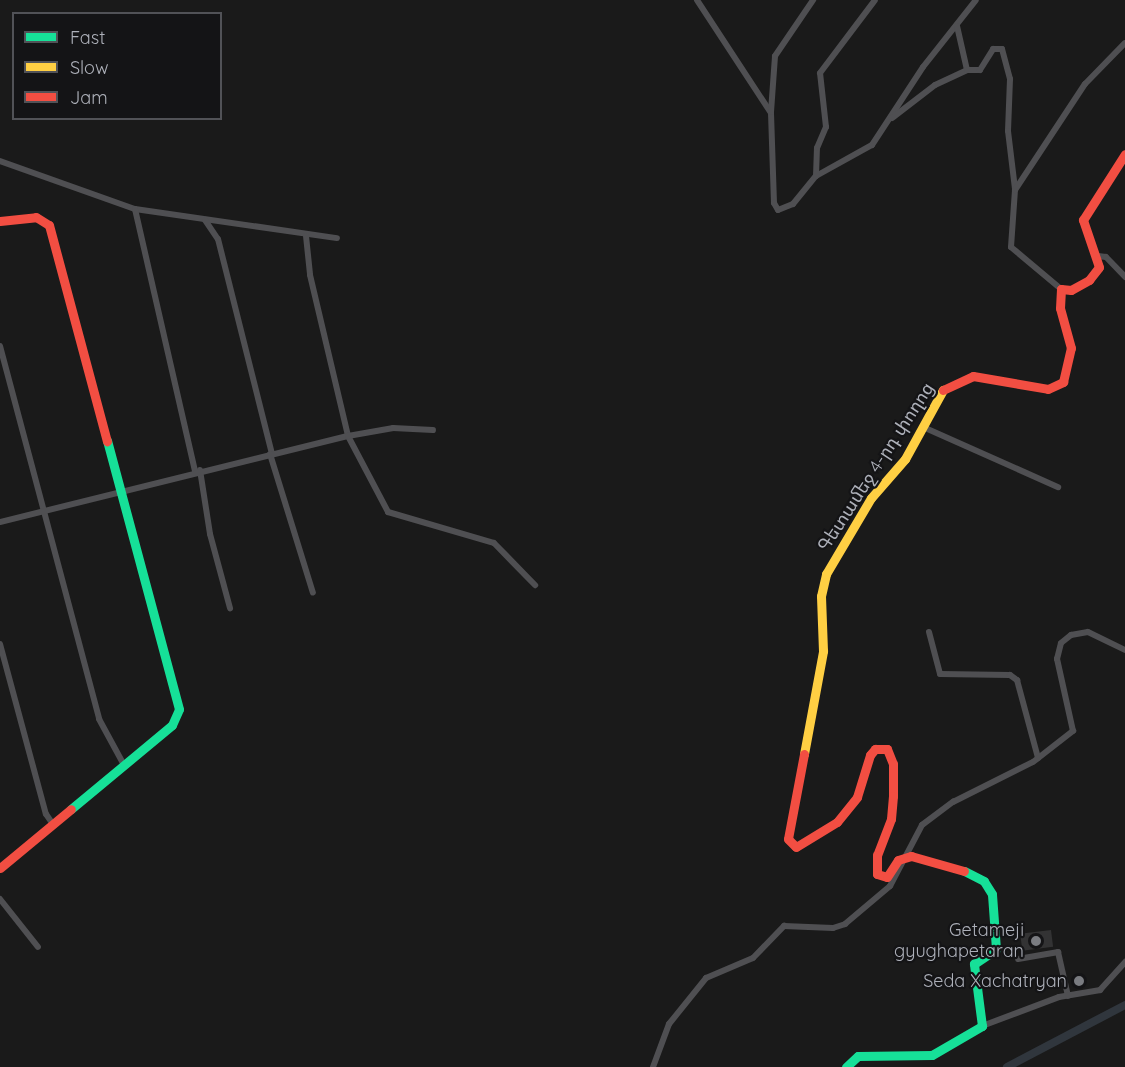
<!DOCTYPE html>
<html>
<head>
<meta charset="utf-8">
<style>
  body { margin:0 }
  #map { position:relative; width:1125px; height:1067px; overflow:hidden; background:#1a1a1a; font-family:Quicksand,"Noto Sans Armenian",sans-serif }
  div>[style] { position:absolute }
  .canal>* { height:8px; margin:-4px; padding:0 4px; transform-origin:4px; border-radius:4px; background:#30363d }
  .building>* { inset:0; background:#333334; transform-origin:0 0 }
  .street>* { height:6px; margin:-3px; padding:0 3px; transform-origin:3px; border-radius:3px; background:#4f4f52 }
  .fast>* { height:9px; margin:-4.5px; padding:0 4.5px; transform-origin:4.5px; border-radius:4.5px; background:#16e098 }
  .slow>* { height:9px; margin:-4.5px; padding:0 4.5px; transform-origin:4.5px; border-radius:4.5px; background:#ffcf43 }
  .jam>* { height:9px; margin:-4.5px; padding:0 4.5px; transform-origin:4.5px; border-radius:4.5px; background:#f24e42 }
  .dots>* { width:16px; height:16px; translate:-50% -50%; box-sizing:border-box; border:3px solid #141416; border-radius:50% }
  span { translate:-50% -50%; white-space:nowrap; text-align:center; line-height:1.15; -webkit-text-stroke:4.5px #141416; paint-order:stroke }
  .street-label { font-size:18px; color:#adb0b9 }
  .poi-label { font-size:18px; color:#adb0b9 }
  .right { translate:-100% -50%; text-align:right }
  .legend { position:absolute; left:12px; top:12px; width:210px; height:108px; box-sizing:border-box; background:#141416; border:2px solid #515257; margin:0; padding:8px 10px; list-style:none; font-size:18px; color:#adb0b9 }
  .legend li { display:flex; align-items:center; gap:12px; height:30px }
  .legend b { width:30px; border:2px solid #515257 }
</style>
</head>
<body>
<div id="map">
  <div class="canal">
    <i style="left:1007px;top:1067px;width:133px;rotate:-27.7deg"></i>
  </div>
  <div class="building">
    <i style="left:1051px;top:930px;width:17px;height:31px;rotate:83deg"></i>
  </div>
  <div class="street">
    <i style="left:697px;top:0;width:135px;rotate:56.8deg"></i>
    <i style="left:771px;top:113px;width:90px;rotate:88.1deg"></i>
    <i style="left:774px;top:203px;width:8px;rotate:60deg"></i>
    <i style="left:778px;top:210px;width:16px;rotate:-22deg"></i>
    <i style="left:793px;top:204px;width:36px;rotate:-51deg"></i>
    <i style="left:816px;top:176px;width:64px;rotate:-29deg"></i>
    <i style="left:872px;top:145px;width:93px;rotate:-56.8deg"></i>
    <i style="left:923px;top:67px;width:85px;rotate:-51.7deg"></i>
    <i style="left:957px;top:26px;width:45px;rotate:77.2deg"></i>
    <i style="left:771px;top:112px;width:56px;rotate:-85.9deg"></i>
    <i style="left:775px;top:56px;width:68px;rotate:-55.8deg"></i>
    <i style="left:892px;top:118px;width:54px;rotate:-37.5deg"></i>
    <i style="left:935px;top:85px;width:35px;rotate:-25deg"></i>
    <i style="left:967px;top:70px;width:13px"></i>
    <i style="left:980px;top:70px;width:25px;rotate:-58deg"></i>
    <i style="left:993px;top:49px;width:9px"></i>
    <i style="left:1002px;top:49px;width:31px;rotate:75deg"></i>
    <i style="left:1010px;top:79px;width:52px;rotate:92.2deg"></i>
    <i style="left:1008px;top:131px;width:58px;rotate:83.1deg"></i>
    <i style="left:0;top:161px;width:143px;rotate:19.6deg"></i>
    <i style="left:135px;top:209px;width:204px;rotate:8.2deg"></i>
    <i style="left:816px;top:176px;width:28px;rotate:-88deg"></i>
    <i style="left:817px;top:148px;width:23px;rotate:-67deg"></i>
    <i style="left:826px;top:127px;width:54px;rotate:-96.3deg"></i>
    <i style="left:820px;top:73px;width:91px;rotate:-53deg"></i>
    <i style="left:135px;top:209px;width:269px;rotate:77.1deg"></i>
    <i style="left:205px;top:220px;width:23px;rotate:56deg"></i>
    <i style="left:218px;top:239px;width:222px;rotate:75.9deg"></i>
    <i style="left:306px;top:236px;width:39px;rotate:84deg"></i>
    <i style="left:310px;top:275px;width:165px;rotate:76.7deg"></i>
    <i style="left:348px;top:436px;width:86px;rotate:62.2deg"></i>
    <i style="left:388px;top:512px;width:110px;rotate:16.3deg"></i>
    <i style="left:494px;top:543px;width:59px;rotate:45.7deg"></i>
    <i style="left:1098px;top:256px;width:8px;rotate:7deg"></i>
    <i style="left:1106px;top:257px;width:28px;rotate:46deg"></i>
    <i style="left:1061px;top:289px;width:65px;rotate:-140deg"></i>
    <i style="left:1011px;top:247px;width:57px;rotate:-86deg"></i>
    <i style="left:1015px;top:190px;width:127px;rotate:-56.6deg"></i>
    <i style="left:1085px;top:84px;width:57px;rotate:-45.7deg"></i>
    <i style="left:0;top:346px;width:386px;rotate:75.1deg"></i>
    <i style="left:99px;top:719px;width:52px;rotate:61.5deg"></i>
    <i style="left:923px;top:427px;width:148px;rotate:24deg"></i>
    <i style="left:270px;top:454px;width:145px;rotate:72.8deg"></i>
    <i style="left:200px;top:470px;width:65px;rotate:81.1deg"></i>
    <i style="left:210px;top:534px;width:77px;rotate:74.9deg"></i>
    <i style="left:0;top:522px;width:358px;rotate:-13.9deg"></i>
    <i style="left:348px;top:436px;width:46px;rotate:-10.1deg"></i>
    <i style="left:393px;top:428px;width:40px;rotate:2.9deg"></i>
    <i style="left:929px;top:632px;width:43px;rotate:75.3deg"></i>
    <i style="left:940px;top:674px;width:70px;rotate:0.8deg"></i>
    <i style="left:1010px;top:675px;width:9px;rotate:36deg"></i>
    <i style="left:1017px;top:680px;width:81px;rotate:74.9deg"></i>
    <i style="left:0;top:644px;width:176px;rotate:74.9deg"></i>
    <i style="left:46px;top:814px;width:11px;rotate:56deg"></i>
    <i style="left:0;top:899px;width:61px;rotate:51.6deg"></i>
    <i style="left:1018px;top:959px;width:41px;rotate:-9.9deg"></i>
    <i style="left:1058px;top:952px;width:45px;rotate:77.2deg"></i>
    <i style="left:982px;top:1026px;width:82px;rotate:-20.6deg"></i>
    <i style="left:1059px;top:997px;width:42px;rotate:-9.7deg"></i>
    <i style="left:1100px;top:990px;width:38px;rotate:-48deg"></i>
    <i style="left:653px;top:1067px;width:46px;rotate:-69.6deg"></i>
    <i style="left:669px;top:1024px;width:59px;rotate:-51.2deg"></i>
    <i style="left:706px;top:978px;width:51px;rotate:-23.1deg"></i>
    <i style="left:753px;top:958px;width:45px;rotate:-45.9deg"></i>
    <i style="left:784px;top:926px;width:49px;rotate:2.3deg"></i>
    <i style="left:833px;top:928px;width:13px;rotate:-18deg"></i>
    <i style="left:845px;top:924px;width:59px;rotate:-40.2deg"></i>
    <i style="left:890px;top:886px;width:69px;rotate:-62.3deg"></i>
    <i style="left:922px;top:825px;width:39px;rotate:-37deg"></i>
    <i style="left:953px;top:802px;width:89px;rotate:-26.6deg"></i>
    <i style="left:1033px;top:762px;width:51px;rotate:-37.8deg"></i>
    <i style="left:1073px;top:731px;width:74px;rotate:-102.5deg"></i>
    <i style="left:1057px;top:659px;width:16px;rotate:-76deg"></i>
    <i style="left:1061px;top:643px;width:13px;rotate:-39deg"></i>
    <i style="left:1071px;top:635px;width:17px;rotate:-10deg"></i>
    <i style="left:1088px;top:632px;width:41px;rotate:25.9deg"></i>
  </div>
  <div class="fast">
    <i style="left:71px;top:809px;width:131px;rotate:-39.7deg"></i>
    <i style="left:172px;top:725px;width:17px;rotate:-66deg"></i>
    <i style="left:179px;top:709px;width:278px;rotate:-105deg"></i>
    <i style="left:846px;top:1067px;width:16px;rotate:-43deg"></i>
    <i style="left:858px;top:1056px;width:74px;rotate:-0.8deg"></i>
    <i style="left:932px;top:1055px;width:58px;rotate:-30.1deg"></i>
    <i style="left:982px;top:1026px;width:63px;rotate:-97.4deg"></i>
    <i style="left:974px;top:964px;width:27px;rotate:-34deg"></i>
    <i style="left:996px;top:949px;width:55px;rotate:-94.2deg"></i>
    <i style="left:992px;top:894px;width:15px;rotate:-122deg"></i>
    <i style="left:984px;top:881px;width:22px;rotate:-153deg"></i>
  </div>
  <div class="slow">
    <i style="left:804px;top:754px;width:105px;rotate:-79.5deg"></i>
    <i style="left:823px;top:651px;width:55px;rotate:-92.1deg"></i>
    <i style="left:821px;top:596px;width:23px;rotate:-77deg"></i>
    <i style="left:826px;top:574px;width:88px;rotate:-59.4deg"></i>
    <i style="left:871px;top:498px;width:52px;rotate:-48.9deg"></i>
    <i style="left:905px;top:459px;width:79px;rotate:-61.2deg"></i>
  </div>
  <div class="jam">
    <i style="left:0;top:221px;width:36px;rotate:-6deg"></i>
    <i style="left:36px;top:217px;width:15px;rotate:32deg"></i>
    <i style="left:49px;top:225px;width:224px;rotate:75deg"></i>
    <i style="left:943px;top:390px;width:33px;rotate:-25deg"></i>
    <i style="left:973px;top:376px;width:76px;rotate:9.8deg"></i>
    <i style="left:1048px;top:389px;width:17px;rotate:-25deg"></i>
    <i style="left:1063px;top:382px;width:35px;rotate:-77deg"></i>
    <i style="left:1071px;top:348px;width:41px;rotate:-105.4deg"></i>
    <i style="left:1060px;top:308px;width:19px;rotate:-87deg"></i>
    <i style="left:1061px;top:289px;width:10px;rotate:6deg"></i>
    <i style="left:1071px;top:290px;width:21px;rotate:-29deg"></i>
    <i style="left:1089px;top:280px;width:16px;rotate:-52deg"></i>
    <i style="left:1099px;top:267px;width:50px;rotate:-108.8deg"></i>
    <i style="left:1083px;top:220px;width:78px;rotate:-57.5deg"></i>
    <i style="left:804px;top:754px;width:86px;rotate:100.7deg"></i>
    <i style="left:788px;top:839px;width:11px;rotate:45deg"></i>
    <i style="left:796px;top:847px;width:48px;rotate:-31.4deg"></i>
    <i style="left:837px;top:822px;width:32px;rotate:-51deg"></i>
    <i style="left:857px;top:797px;width:44px;rotate:-72.8deg"></i>
    <i style="left:870px;top:755px;width:8px;rotate:-50deg"></i>
    <i style="left:875px;top:749px;width:12px"></i>
    <i style="left:887px;top:749px;width:16px;rotate:68deg"></i>
    <i style="left:893px;top:764px;width:32px;rotate:90deg"></i>
    <i style="left:893px;top:796px;width:23px;rotate:95deg"></i>
    <i style="left:891px;top:819px;width:39px;rotate:111deg"></i>
    <i style="left:877px;top:855px;width:19px;rotate:90deg"></i>
    <i style="left:877px;top:874px;width:10px;rotate:17deg"></i>
    <i style="left:887px;top:877px;width:20px;rotate:-57deg"></i>
    <i style="left:898px;top:860px;width:14px;rotate:-17deg"></i>
    <i style="left:911px;top:856px;width:55px;rotate:15.8deg"></i>
    <i style="left:0;top:868px;width:92px;rotate:-39.7deg"></i>
  </div>
  <div class="dots">
    <i style="left:1036px;top:941px;background:#7a7c81"></i>
    <i style="left:1079px;top:981px;background:#7a7c81"></i>
  </div>
  <div class="street-label">
    <span style="left:876px;top:467px;rotate:-57deg">Գետամեջ 4-րդ փողոց</span>
  </div>
  <div class="poi-label">
    <span class="right" style="left:1024px;top:941px">Getameji<br>gyughapetaran</span>
    <span class="right" style="left:1067px;top:981px">Seda Xachatryan</span>
  </div>
  <ul class="legend">
  <li><b style="height:8px;background:#16e098"></b>Fast</li>
  <li><b style="height:8px;background:#ffcf43"></b>Slow</li>
  <li><b style="height:8px;background:#f24e42"></b>Jam</li>
  </ul>
</div>
</body>
</html>
